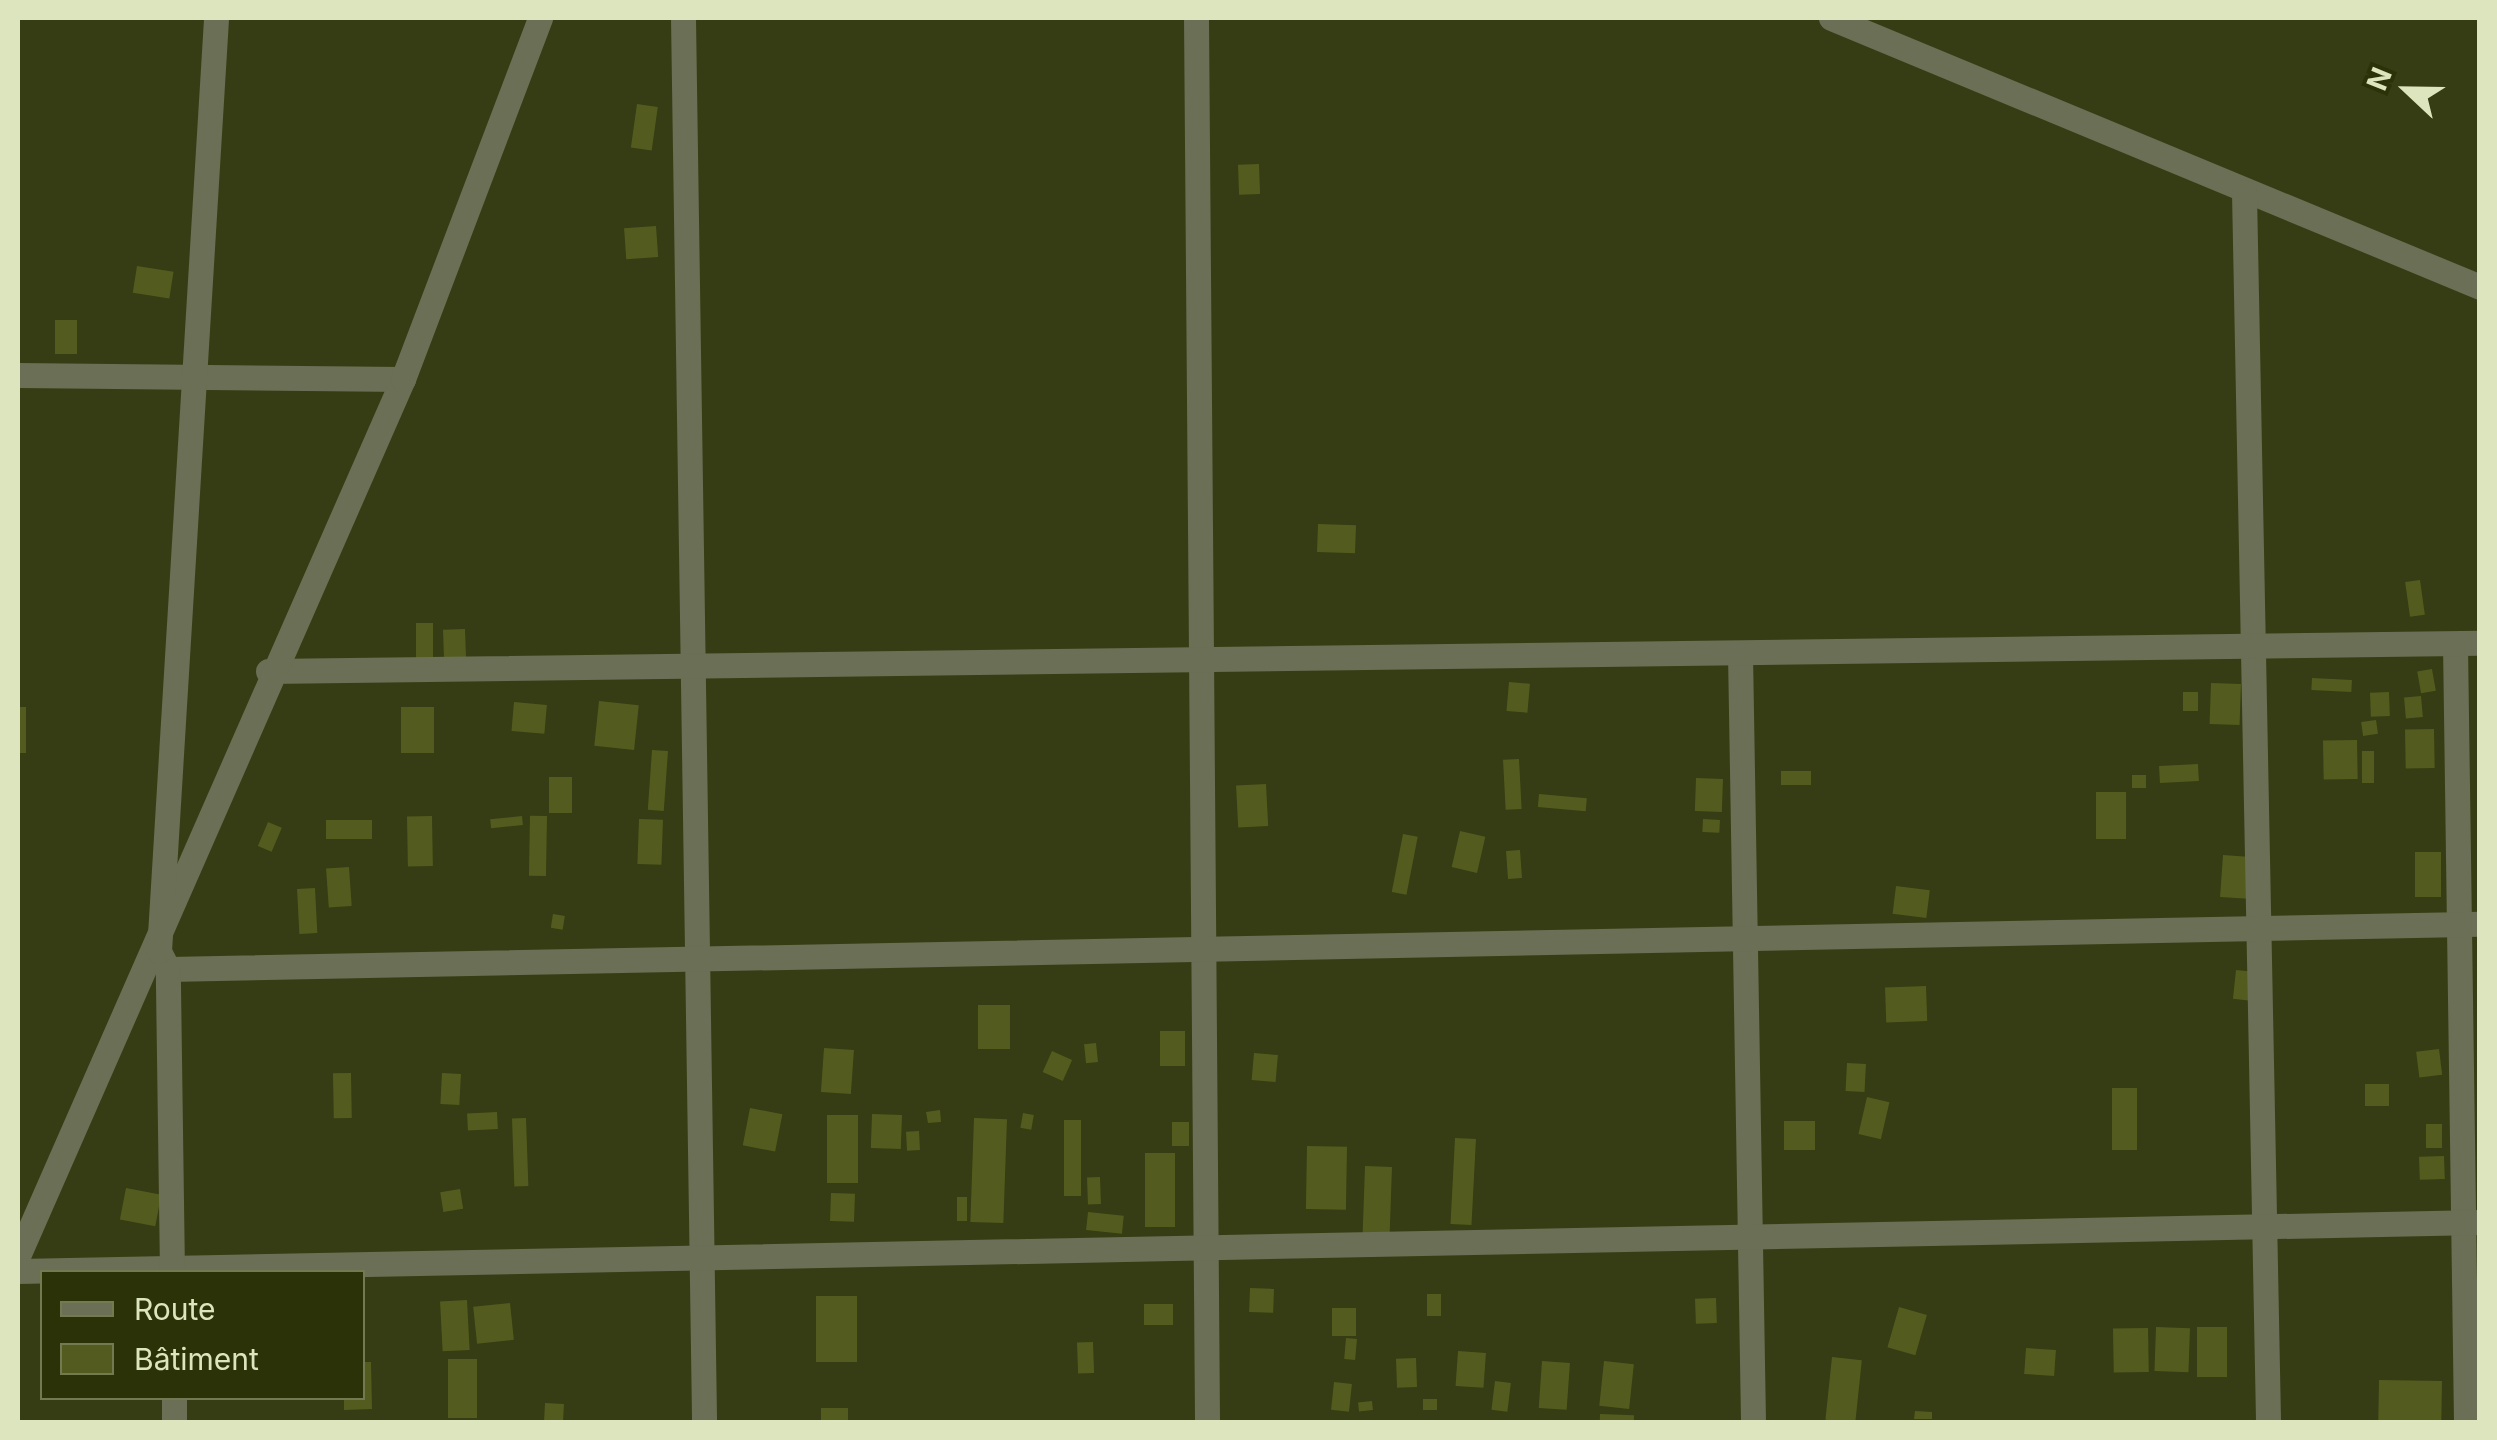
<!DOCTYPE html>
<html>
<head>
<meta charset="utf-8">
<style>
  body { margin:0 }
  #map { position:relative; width:2497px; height:1440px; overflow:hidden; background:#363c13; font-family:Inter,sans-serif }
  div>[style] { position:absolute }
  .building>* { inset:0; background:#535c1e; transform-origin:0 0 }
  .minor>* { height:25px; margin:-12.5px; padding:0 12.5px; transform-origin:12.5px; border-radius:12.5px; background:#6a6f55 }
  span { translate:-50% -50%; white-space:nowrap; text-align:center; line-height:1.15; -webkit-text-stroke:10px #2c3208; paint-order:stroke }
  .frame { position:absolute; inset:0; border:20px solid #dde5bf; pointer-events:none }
  .legend { position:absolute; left:40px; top:1270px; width:325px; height:130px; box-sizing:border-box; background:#2c3208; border:2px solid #737a51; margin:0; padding:12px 18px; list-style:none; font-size:30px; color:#dde5bf }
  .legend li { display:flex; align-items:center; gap:20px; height:50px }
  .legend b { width:50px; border:2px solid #737a51 }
  .north { position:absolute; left:2357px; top:40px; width:100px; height:100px; -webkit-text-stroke:8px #2c3208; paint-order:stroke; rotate:292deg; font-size:28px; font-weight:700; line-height:40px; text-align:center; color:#dde5bf }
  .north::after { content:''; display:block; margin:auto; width:35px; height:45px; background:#dde5bf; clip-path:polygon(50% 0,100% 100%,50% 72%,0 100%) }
</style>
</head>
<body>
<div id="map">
  <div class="building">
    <i style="left:637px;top:104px;width:21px;height:44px;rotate:8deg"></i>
    <i style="left:1259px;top:164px;width:30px;height:21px;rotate:88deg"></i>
    <i style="left:656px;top:226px;width:31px;height:32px;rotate:86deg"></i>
    <i style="left:137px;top:266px;width:37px;height:27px;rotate:9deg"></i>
    <i style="left:55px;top:320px;width:22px;height:34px"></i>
    <i style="left:1318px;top:524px;width:38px;height:28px;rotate:2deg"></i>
    <i style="left:2420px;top:580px;width:35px;height:15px;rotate:82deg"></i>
    <i style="left:416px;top:623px;width:17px;height:37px"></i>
    <i style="left:465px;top:629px;width:29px;height:22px;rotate:88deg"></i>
    <i style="left:2432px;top:669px;width:22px;height:15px;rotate:80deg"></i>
    <i style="left:2312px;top:678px;width:40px;height:12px;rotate:3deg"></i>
    <i style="left:1509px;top:682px;width:21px;height:29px;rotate:5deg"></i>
    <i style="left:2211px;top:683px;width:30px;height:41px;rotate:2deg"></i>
    <i style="left:2198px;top:692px;width:19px;height:15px;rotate:90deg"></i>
    <i style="left:2389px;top:692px;width:24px;height:19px;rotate:88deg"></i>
    <i style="left:2421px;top:696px;width:21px;height:17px;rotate:85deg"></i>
    <i style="left:599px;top:701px;width:40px;height:45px;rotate:6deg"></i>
    <i style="left:514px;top:702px;width:33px;height:29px;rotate:5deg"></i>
    <i style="left:18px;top:707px;width:8px;height:46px"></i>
    <i style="left:401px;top:707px;width:33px;height:46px"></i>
    <i style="left:2376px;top:720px;width:14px;height:15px;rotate:82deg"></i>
    <i style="left:2434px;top:729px;width:39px;height:29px;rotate:89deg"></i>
    <i style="left:2357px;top:740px;width:39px;height:34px;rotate:89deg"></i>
    <i style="left:652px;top:750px;width:16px;height:60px;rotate:4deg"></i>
    <i style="left:2362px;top:751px;width:12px;height:32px"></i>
    <i style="left:1519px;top:759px;width:50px;height:16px;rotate:87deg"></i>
    <i style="left:2198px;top:764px;width:17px;height:39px;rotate:87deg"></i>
    <i style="left:1781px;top:771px;width:30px;height:14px"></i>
    <i style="left:2132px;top:775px;width:14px;height:13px"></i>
    <i style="left:549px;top:777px;width:23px;height:36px"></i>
    <i style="left:1696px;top:778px;width:27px;height:33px;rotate:2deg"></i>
    <i style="left:1266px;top:784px;width:42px;height:30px;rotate:87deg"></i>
    <i style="left:2096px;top:792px;width:30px;height:47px"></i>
    <i style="left:1539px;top:794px;width:48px;height:13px;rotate:5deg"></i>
    <i style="left:432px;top:816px;width:50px;height:25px;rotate:89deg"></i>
    <i style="left:522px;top:816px;width:9px;height:32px;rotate:84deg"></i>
    <i style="left:547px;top:816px;width:60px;height:17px;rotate:91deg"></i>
    <i style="left:639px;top:819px;width:24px;height:45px;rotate:2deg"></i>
    <i style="left:1703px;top:819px;width:17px;height:13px;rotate:3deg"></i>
    <i style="left:372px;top:820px;width:19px;height:46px;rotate:90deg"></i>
    <i style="left:268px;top:822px;width:15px;height:26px;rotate:23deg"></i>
    <i style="left:1460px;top:831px;width:26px;height:37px;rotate:13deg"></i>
    <i style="left:1403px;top:834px;width:15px;height:59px;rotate:11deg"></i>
    <i style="left:1520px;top:850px;width:28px;height:14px;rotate:86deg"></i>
    <i style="left:2415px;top:852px;width:26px;height:45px"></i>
    <i style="left:2223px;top:855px;width:28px;height:42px;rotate:4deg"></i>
    <i style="left:349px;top:867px;width:39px;height:23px;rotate:86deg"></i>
    <i style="left:1896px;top:886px;width:34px;height:28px;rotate:7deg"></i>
    <i style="left:315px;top:888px;width:45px;height:18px;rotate:87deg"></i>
    <i style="left:553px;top:914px;width:12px;height:14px;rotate:9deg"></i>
    <i style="left:2236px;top:970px;width:20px;height:29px;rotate:6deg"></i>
    <i style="left:1926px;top:986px;width:35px;height:41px;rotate:88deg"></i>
    <i style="left:978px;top:1005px;width:32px;height:44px"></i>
    <i style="left:1185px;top:1031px;width:35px;height:25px;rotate:90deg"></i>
    <i style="left:1096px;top:1043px;width:19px;height:12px;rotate:84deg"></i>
    <i style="left:824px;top:1048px;width:30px;height:44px;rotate:4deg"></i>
    <i style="left:2439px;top:1049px;width:26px;height:23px;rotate:83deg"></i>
    <i style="left:1052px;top:1051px;width:22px;height:23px;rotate:24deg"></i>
    <i style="left:1254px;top:1053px;width:24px;height:27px;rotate:5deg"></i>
    <i style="left:1847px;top:1063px;width:19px;height:28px;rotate:3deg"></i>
    <i style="left:351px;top:1073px;width:45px;height:18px;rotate:89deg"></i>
    <i style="left:442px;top:1073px;width:19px;height:31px;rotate:3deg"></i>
    <i style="left:2365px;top:1084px;width:24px;height:22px"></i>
    <i style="left:2112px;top:1088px;width:25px;height:62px"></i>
    <i style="left:1867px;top:1097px;width:23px;height:38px;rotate:13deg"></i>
    <i style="left:750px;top:1108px;width:33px;height:38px;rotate:11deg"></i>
    <i style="clip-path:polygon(940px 1110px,941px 1122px,928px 1123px,926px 1112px)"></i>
    <i style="left:497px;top:1112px;width:17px;height:30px;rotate:87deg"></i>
    <i style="left:1023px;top:1113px;width:11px;height:15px;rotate:10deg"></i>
    <i style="left:872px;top:1114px;width:30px;height:34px;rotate:2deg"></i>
    <i style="left:827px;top:1115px;width:31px;height:68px"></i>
    <i style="left:526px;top:1118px;width:68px;height:14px;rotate:88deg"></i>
    <i style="left:974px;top:1118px;width:33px;height:104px;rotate:2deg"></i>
    <i style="left:1064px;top:1120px;width:17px;height:76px"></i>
    <i style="left:1784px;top:1121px;width:31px;height:29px"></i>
    <i style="left:1172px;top:1122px;width:17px;height:24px"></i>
    <i style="left:2442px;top:1124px;width:24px;height:16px;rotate:90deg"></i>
    <i style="left:919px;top:1131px;width:19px;height:13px;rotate:87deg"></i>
    <i style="left:1455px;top:1138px;width:21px;height:86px;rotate:3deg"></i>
    <i style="left:1307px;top:1146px;width:40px;height:63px;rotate:1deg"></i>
    <i style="left:1145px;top:1153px;width:30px;height:74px"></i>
    <i style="left:2444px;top:1156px;width:23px;height:25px;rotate:88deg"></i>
    <i style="left:1365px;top:1166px;width:27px;height:68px;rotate:2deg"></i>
    <i style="left:1100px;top:1177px;width:27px;height:13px;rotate:88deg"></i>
    <i style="left:126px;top:1188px;width:36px;height:32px;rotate:11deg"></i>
    <i style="left:460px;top:1189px;width:20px;height:20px;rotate:81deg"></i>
    <i style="left:831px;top:1193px;width:24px;height:28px;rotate:2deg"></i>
    <i style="left:957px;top:1197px;width:10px;height:24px"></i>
    <i style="left:1088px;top:1212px;width:36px;height:18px;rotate:6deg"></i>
    <i style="left:1250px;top:1288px;width:24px;height:24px;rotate:2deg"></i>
    <i style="left:1427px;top:1294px;width:14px;height:22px"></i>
    <i style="left:816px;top:1296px;width:41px;height:66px"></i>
    <i style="left:1716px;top:1298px;width:25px;height:21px;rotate:88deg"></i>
    <i style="left:467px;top:1300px;width:50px;height:27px;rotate:87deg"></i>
    <i style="left:510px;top:1303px;width:37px;height:37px;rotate:84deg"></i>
    <i style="left:1144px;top:1304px;width:29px;height:21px"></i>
    <i style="left:1899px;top:1307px;width:29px;height:42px;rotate:16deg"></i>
    <i style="left:1332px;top:1308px;width:24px;height:28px"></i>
    <i style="left:2156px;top:1327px;width:34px;height:44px;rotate:2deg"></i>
    <i style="left:2197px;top:1327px;width:30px;height:50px"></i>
    <i style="left:2148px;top:1328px;width:44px;height:35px;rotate:89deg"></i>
    <i style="left:1346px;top:1338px;width:11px;height:21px;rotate:5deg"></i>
    <i style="left:1093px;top:1342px;width:31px;height:16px;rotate:88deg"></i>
    <i style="left:2026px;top:1348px;width:30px;height:26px;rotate:4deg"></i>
    <i style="left:1458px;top:1351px;width:28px;height:35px;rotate:4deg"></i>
    <i style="left:1832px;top:1357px;width:30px;height:63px;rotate:6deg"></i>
    <i style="left:1416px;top:1358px;width:29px;height:20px;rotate:88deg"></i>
    <i style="left:448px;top:1359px;width:29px;height:59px"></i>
    <i style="left:1542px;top:1361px;width:28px;height:47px;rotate:4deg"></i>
    <i style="left:1604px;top:1361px;width:30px;height:45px;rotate:6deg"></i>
    <i style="clip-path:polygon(362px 1362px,371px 1362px,372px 1409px,344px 1410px,344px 1398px,362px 1398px)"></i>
    <i style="left:2379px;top:1380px;width:63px;height:42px;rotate:1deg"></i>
    <i style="left:1495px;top:1381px;width:16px;height:29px;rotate:7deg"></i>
    <i style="left:1334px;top:1382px;width:18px;height:28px;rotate:6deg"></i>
    <i style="left:1437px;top:1399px;width:11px;height:14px;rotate:90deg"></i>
    <i style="left:1372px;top:1401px;width:9px;height:14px;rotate:84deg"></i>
    <i style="left:545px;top:1403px;width:19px;height:19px;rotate:3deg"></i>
    <i style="left:821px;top:1408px;width:27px;height:14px"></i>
    <i style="clip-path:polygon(1915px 1411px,1932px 1412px,1932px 1419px,1914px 1419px)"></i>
    <i style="left:1600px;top:1414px;width:34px;height:8px;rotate:2deg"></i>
  </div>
  <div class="minor">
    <i style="left:683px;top:18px;width:1404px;rotate:89.14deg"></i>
    <i style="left:1196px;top:18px;width:1404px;rotate:89.55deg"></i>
    <i style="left:1831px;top:18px;width:703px;rotate:22.51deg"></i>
    <i style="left:2244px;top:192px;width:1230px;rotate:88.88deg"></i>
    <i style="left:18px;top:375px;width:385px;rotate:0.6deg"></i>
    <i style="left:2455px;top:644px;width:778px;rotate:89.19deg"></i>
    <i style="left:1740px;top:653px;width:769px;rotate:89.03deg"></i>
    <i style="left:268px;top:671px;width:2212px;rotate:-0.73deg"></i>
    <i style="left:168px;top:969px;width:2312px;rotate:-1.12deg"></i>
    <i style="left:18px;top:1256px;width:958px;rotate:-66.3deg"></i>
    <i style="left:403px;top:379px;width:386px;rotate:-69.2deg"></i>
    <i style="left:18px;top:1271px;width:2462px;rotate:-1.14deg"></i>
    <i style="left:172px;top:1272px;width:303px;rotate:-90.8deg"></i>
    <i style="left:168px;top:969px;width:20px;rotate:-117deg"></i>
    <i style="left:159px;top:951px;width:935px;rotate:-86.5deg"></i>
    <i style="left:174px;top:1398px;width:24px;rotate:90deg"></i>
  </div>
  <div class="frame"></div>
  <ul class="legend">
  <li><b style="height:12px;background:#6a6f55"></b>Route</li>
  <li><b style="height:28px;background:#535c1e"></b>Bâtiment</li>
  </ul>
  <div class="north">N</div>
</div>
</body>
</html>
